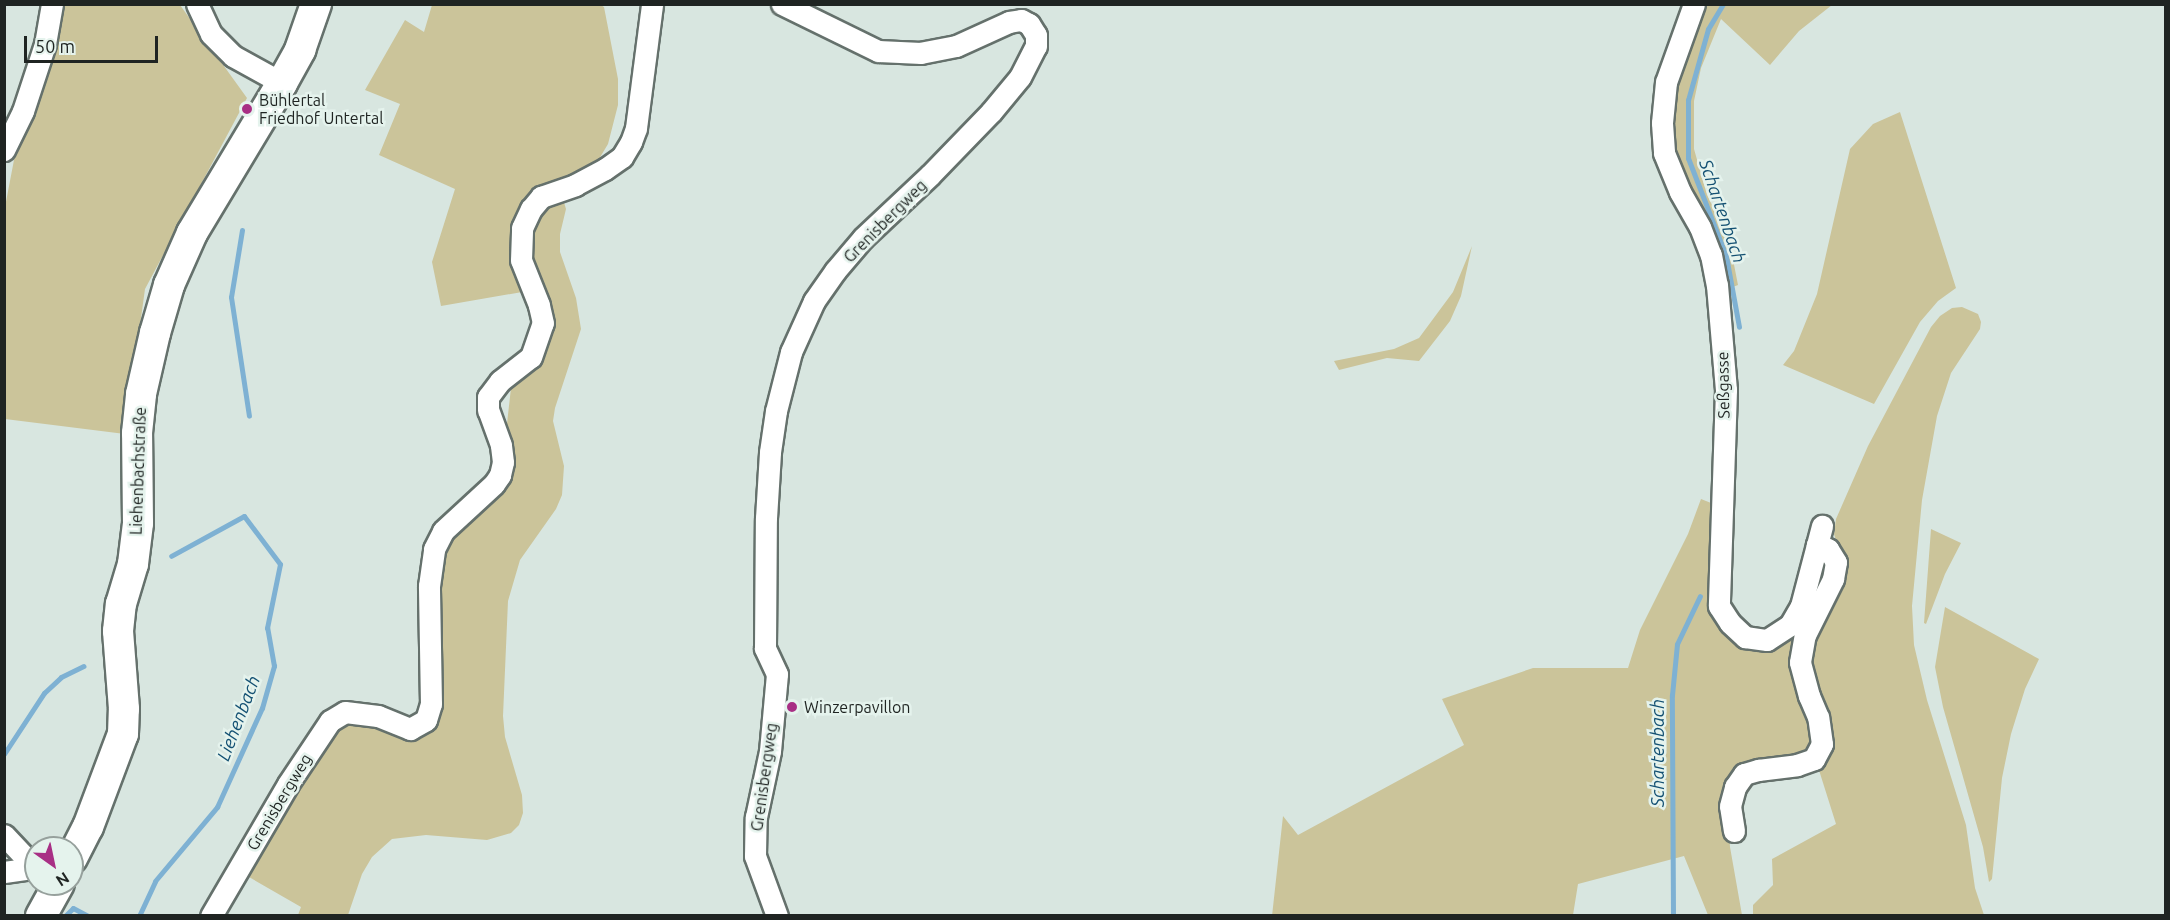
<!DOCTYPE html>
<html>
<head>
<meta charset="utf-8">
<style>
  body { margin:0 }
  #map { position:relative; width:2170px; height:920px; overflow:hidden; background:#d8e6e0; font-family:Ubuntu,sans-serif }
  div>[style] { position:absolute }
  .green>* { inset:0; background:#cbc49a }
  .stream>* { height:5px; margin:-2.5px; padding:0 2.5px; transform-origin:2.5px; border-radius:2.5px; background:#7eb1d3 }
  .roads { filter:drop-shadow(2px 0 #65716c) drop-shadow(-2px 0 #65716c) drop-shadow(0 2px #65716c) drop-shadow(0 -2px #65716c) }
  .street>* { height:21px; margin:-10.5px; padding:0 10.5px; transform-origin:10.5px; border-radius:10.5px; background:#fff }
  .secondary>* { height:30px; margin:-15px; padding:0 15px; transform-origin:15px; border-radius:15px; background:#fff }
  .dots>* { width:16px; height:16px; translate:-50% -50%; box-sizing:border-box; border:3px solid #e5f3ed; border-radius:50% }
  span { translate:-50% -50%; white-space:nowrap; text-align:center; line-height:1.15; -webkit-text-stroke:5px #e5f3ed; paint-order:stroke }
  .poi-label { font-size:16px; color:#1f2422 }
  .left { translate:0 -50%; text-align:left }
  .street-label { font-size:16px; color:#1f2422 }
  .water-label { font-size:18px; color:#145173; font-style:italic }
  .frame { position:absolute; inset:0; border:6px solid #1f2422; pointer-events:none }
  .north { position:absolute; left:24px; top:836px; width:60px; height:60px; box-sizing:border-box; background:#e5f3ed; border:2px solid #96a09c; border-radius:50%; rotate:147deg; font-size:16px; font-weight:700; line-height:24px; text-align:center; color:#1f2422 }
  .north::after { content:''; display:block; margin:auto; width:21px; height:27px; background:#a82f85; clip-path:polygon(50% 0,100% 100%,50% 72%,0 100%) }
  .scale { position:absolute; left:24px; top:36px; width:134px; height:27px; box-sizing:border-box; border:3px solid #1f2422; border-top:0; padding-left:8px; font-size:18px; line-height:21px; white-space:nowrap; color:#1f2422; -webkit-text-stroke:4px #e5f3ed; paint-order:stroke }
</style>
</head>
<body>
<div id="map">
  <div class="green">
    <i style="clip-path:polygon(599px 4px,604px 7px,618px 79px,618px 105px,608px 144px,599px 159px,584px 170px,533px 194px,528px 291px,441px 306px,432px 262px,455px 189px,379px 155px,400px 104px,365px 90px,405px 20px,424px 32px,432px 5px)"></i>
    <i style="clip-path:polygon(62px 5px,180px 5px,247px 98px,145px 289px,125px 434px,5px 419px,5px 207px,18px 139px)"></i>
    <i style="clip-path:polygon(1703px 5px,1832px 5px,1799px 31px,1770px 65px,1721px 19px,1701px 68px,1694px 101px,1694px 149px,1707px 195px,1729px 239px,1738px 285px,1725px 290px,1675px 163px,1669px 99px)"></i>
    <i style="clip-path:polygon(1900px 112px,1956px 288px,1938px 301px,1920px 322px,1874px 404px,1783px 365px,1794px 351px,1817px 294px,1850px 149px,1873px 124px)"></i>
    <i style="clip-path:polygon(563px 199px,566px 209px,560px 234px,560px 252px,576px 298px,581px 329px,555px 408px,553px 421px,564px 466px,562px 495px,556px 509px,520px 560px,508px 601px,503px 716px,505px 737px,522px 795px,523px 813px,519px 825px,511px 833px,487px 840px,426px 835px,392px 839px,372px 857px,362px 874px,348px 915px,298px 915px,301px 907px,242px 873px,334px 728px,350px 717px,371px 719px,414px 738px,430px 733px,434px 726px,434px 663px,442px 545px,500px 486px,512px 379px,538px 355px,526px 248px,541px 206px)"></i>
    <i style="clip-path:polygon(1472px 246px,1461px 296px,1450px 321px,1419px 361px,1387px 358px,1339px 370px,1334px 361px,1394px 349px,1419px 338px,1453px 292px)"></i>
    <i style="clip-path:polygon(1962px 307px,1978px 314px,1981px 322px,1980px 329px,1951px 373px,1937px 416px,1922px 500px,1912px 606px,1914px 645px,1927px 700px,1966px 825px,1975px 888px,1984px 915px,1753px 916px,1753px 905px,1773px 885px,1772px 859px,1836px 824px,1818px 767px,1807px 662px,1842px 559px,1834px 534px,1836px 519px,1868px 446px,1931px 327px,1940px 316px,1952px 308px)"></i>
    <i style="clip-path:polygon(1701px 499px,1716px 505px,1713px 584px,1762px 648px,1822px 559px,1828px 562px,1801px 638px,1816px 730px,1811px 754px,1760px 764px,1727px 805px,1730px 847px,1742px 915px,1708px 915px,1684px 856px,1578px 884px,1573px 915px,1272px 916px,1283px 816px,1298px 835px,1464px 745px,1442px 699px,1533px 668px,1628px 668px,1640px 630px,1688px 534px)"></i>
    <i style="clip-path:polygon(1931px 529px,1961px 543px,1945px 574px,1926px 624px,1924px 623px)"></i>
    <i style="clip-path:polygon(1945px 607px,2039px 659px,2025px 689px,2011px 734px,2002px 778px,1992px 879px,1989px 882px,1983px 847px,1943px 707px,1935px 667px)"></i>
  </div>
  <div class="stream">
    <i style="left:1723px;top:4px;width:29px;rotate:121deg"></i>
    <i style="left:1708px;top:29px;width:74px;rotate:105.7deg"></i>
    <i style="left:1688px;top:100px;width:58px;rotate:90deg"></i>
    <i style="left:1688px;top:158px;width:105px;rotate:68.8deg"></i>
    <i style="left:1726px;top:256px;width:72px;rotate:79.6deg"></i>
    <i style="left:242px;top:230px;width:68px;rotate:99.3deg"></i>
    <i style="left:231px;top:297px;width:120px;rotate:81.4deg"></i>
    <i style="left:4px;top:754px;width:73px;rotate:-56.7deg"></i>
    <i style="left:44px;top:693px;width:23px;rotate:-43deg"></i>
    <i style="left:61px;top:677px;width:25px;rotate:-26deg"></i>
    <i style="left:65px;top:916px;width:11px;rotate:-45deg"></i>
    <i style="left:73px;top:908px;width:17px;rotate:28deg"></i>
    <i style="left:139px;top:916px;width:38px;rotate:-65deg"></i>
    <i style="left:155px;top:881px;width:97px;rotate:-50deg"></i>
    <i style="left:217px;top:807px;width:109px;rotate:-65.6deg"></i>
    <i style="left:262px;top:708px;width:44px;rotate:-74.1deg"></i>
    <i style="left:274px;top:666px;width:39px;rotate:-100deg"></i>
    <i style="left:267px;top:628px;width:65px;rotate:-78.5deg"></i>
    <i style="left:280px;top:564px;width:60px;rotate:-126.9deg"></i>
    <i style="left:244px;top:516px;width:83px;rotate:151.3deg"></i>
    <i style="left:1673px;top:916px;width:221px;rotate:-90.3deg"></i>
    <i style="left:1672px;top:695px;width:51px;rotate:-84.4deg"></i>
    <i style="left:1677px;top:644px;width:53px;rotate:-64.4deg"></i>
  </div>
  <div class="roads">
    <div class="street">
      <i style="left:197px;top:4px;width:33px;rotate:65deg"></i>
      <i style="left:211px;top:34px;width:31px;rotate:45deg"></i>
      <i style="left:233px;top:56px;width:56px;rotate:28.9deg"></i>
      <i style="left:1694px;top:4px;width:83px;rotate:109.7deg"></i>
      <i style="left:1666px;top:82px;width:41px;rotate:95.6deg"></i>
      <i style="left:1662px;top:123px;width:30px;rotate:86deg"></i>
      <i style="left:1664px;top:153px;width:42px;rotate:67.7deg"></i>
      <i style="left:1680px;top:192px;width:40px;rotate:60.3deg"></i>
      <i style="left:1700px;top:227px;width:30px;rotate:69deg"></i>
      <i style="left:1711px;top:255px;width:31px;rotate:79deg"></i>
      <i style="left:1717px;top:285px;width:105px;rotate:85.1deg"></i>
      <i style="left:1726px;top:390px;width:216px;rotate:91.9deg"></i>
      <i style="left:1719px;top:606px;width:20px;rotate:57deg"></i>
      <i style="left:1730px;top:623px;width:21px;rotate:43deg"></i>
      <i style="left:1745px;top:637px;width:22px;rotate:8deg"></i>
      <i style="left:1767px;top:640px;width:27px;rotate:-33deg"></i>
      <i style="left:1790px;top:625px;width:22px;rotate:-60deg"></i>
      <i style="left:1801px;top:606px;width:83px;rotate:-75.3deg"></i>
      <i style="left:4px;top:150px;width:43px;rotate:-64deg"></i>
      <i style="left:23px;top:111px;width:71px;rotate:-71.8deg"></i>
      <i style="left:45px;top:44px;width:41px;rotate:-80.1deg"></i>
      <i style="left:1734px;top:831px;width:25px;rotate:-99deg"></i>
      <i style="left:1730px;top:806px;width:20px;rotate:-75deg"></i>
      <i style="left:1735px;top:787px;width:16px;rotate:-55deg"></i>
      <i style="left:1744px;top:774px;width:15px;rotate:-16deg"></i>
      <i style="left:1758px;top:770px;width:39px;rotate:-7deg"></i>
      <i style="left:1797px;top:765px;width:18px;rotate:-19deg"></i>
      <i style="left:1814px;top:759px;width:17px;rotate:-62deg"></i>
      <i style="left:1822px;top:744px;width:27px;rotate:-98deg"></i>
      <i style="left:1818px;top:717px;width:23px;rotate:-113deg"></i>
      <i style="left:1809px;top:696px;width:35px;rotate:-105deg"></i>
      <i style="left:1800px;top:662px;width:27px;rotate:-80deg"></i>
      <i style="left:1805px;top:635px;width:63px;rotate:-63.4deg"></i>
      <i style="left:1833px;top:579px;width:17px;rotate:-80deg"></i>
      <i style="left:1836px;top:562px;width:15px;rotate:-122deg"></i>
      <i style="left:1828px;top:549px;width:12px;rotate:-160deg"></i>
      <i style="left:4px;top:835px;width:47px;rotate:46.7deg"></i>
      <i style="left:4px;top:872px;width:30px;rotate:-8deg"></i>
      <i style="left:211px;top:916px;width:153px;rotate:-59.7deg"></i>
      <i style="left:288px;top:784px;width:76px;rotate:-56.3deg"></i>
      <i style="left:330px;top:721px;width:17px;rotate:-31deg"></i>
      <i style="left:345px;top:712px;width:33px;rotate:7deg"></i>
      <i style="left:378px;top:716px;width:35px;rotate:22deg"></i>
      <i style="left:410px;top:729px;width:18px;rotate:-29deg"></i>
      <i style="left:426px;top:720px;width:17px;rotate:-73deg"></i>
      <i style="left:431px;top:704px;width:118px;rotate:-91deg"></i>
      <i style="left:429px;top:586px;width:37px;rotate:-82deg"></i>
      <i style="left:434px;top:549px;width:20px;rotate:-63deg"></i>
      <i style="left:443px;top:531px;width:69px;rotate:-42.7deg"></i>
      <i style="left:494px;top:484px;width:11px;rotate:-56deg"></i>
      <i style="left:500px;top:475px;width:13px;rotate:-77deg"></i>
      <i style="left:503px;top:462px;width:17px;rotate:-97deg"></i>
      <i style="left:501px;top:445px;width:37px;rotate:-110deg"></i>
      <i style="left:488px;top:410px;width:13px;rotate:-90deg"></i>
      <i style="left:488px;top:397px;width:20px;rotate:-53deg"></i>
      <i style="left:500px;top:381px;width:39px;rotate:-38deg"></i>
      <i style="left:531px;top:357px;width:36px;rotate:-71deg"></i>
      <i style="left:543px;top:323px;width:18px;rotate:-103deg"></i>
      <i style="left:539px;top:305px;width:48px;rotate:-111.8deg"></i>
      <i style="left:521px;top:260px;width:32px;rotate:-88deg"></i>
      <i style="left:522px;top:228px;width:21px;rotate:-65deg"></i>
      <i style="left:531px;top:209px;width:16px;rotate:-50deg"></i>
      <i style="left:541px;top:197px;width:36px;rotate:-19deg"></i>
      <i style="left:575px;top:185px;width:34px;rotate:-28deg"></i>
      <i style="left:605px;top:169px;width:21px;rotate:-35deg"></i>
      <i style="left:622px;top:157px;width:17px;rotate:-59deg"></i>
      <i style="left:631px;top:142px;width:15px;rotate:-70deg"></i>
      <i style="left:636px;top:128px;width:125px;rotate:-82.6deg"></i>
      <i style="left:777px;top:916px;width:64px;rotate:-110.1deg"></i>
      <i style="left:755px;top:856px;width:39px;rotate:-89deg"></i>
      <i style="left:756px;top:817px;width:67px;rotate:-78deg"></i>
      <i style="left:770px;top:751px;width:77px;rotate:-84.8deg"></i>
      <i style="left:777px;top:674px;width:29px;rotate:-115deg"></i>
      <i style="left:765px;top:648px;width:130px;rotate:-89.6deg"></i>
      <i style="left:766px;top:518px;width:66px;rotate:-86.5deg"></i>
      <i style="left:770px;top:452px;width:41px;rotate:-81.7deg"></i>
      <i style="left:776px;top:411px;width:61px;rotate:-75.7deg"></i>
      <i style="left:791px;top:352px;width:56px;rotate:-65.7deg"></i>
      <i style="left:814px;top:301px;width:37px;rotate:-55deg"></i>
      <i style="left:835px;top:271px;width:43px;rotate:-49.7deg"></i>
      <i style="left:863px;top:238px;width:92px;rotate:-43.2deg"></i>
      <i style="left:930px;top:175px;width:88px;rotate:-45.9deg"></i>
      <i style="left:991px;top:112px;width:45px;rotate:-50.4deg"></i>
      <i style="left:1020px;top:77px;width:35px;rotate:-63deg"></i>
      <i style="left:1036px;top:46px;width:11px;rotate:-90deg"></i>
      <i style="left:1036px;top:35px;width:13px;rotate:-122deg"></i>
      <i style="left:1029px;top:24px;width:9px;rotate:-153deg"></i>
      <i style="left:1021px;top:20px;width:12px;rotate:171deg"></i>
      <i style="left:1009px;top:22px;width:58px;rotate:155.6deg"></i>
      <i style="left:956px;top:46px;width:36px;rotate:169deg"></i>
      <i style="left:921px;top:53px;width:43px;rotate:-177.3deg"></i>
      <i style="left:878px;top:51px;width:107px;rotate:-153.9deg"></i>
    </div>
    <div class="secondary">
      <i style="left:72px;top:858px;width:35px;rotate:-63deg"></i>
      <i style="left:88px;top:827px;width:99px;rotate:-69.4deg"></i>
      <i style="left:123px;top:734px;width:25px;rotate:-88deg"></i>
      <i style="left:124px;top:709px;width:78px;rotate:-94.4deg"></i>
      <i style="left:118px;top:631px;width:27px;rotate:-84deg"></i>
      <i style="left:121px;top:604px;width:42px;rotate:-73.3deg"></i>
      <i style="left:133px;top:564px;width:41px;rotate:-83deg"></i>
      <i style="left:138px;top:523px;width:90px;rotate:-90.6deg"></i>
      <i style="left:137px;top:433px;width:39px;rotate:-84deg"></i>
      <i style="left:141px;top:394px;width:63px;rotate:-77.1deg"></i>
      <i style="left:155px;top:333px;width:50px;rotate:-73.7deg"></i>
      <i style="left:169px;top:285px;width:57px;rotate:-66.1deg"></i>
      <i style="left:192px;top:233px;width:175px;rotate:-59deg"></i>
      <i style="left:282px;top:83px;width:38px;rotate:-61deg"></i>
      <i style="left:300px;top:50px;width:49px;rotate:-70.8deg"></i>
      <i style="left:41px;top:916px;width:37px;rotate:-61deg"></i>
    </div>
  </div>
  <div class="dots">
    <i style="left:247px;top:109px;background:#a82f85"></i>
    <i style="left:792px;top:707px;background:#a82f85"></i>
  </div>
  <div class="poi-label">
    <span class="left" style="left:259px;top:109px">Bühlertal<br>Friedhof Untertal</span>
    <span class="left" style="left:804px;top:707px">Winzerpavillon</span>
  </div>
  <div class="street-label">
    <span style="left:885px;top:221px;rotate:-45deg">Grenisbergweg</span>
    <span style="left:1723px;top:385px;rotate:-91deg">Seßgasse</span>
    <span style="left:138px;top:471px;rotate:-88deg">Liehenbachstraße</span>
    <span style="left:764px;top:777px;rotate:-82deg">Grenisbergweg</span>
    <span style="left:279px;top:802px;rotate:-59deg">Grenisbergweg</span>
  </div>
  <div class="water-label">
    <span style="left:1723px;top:211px;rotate:71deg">Schartenbach</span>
    <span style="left:238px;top:718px;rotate:-69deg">Liehenbach</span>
    <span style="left:1657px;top:753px;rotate:-90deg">Schartenbach</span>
  </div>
  <div class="frame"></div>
  <div class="north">N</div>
  <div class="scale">50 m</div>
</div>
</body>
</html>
